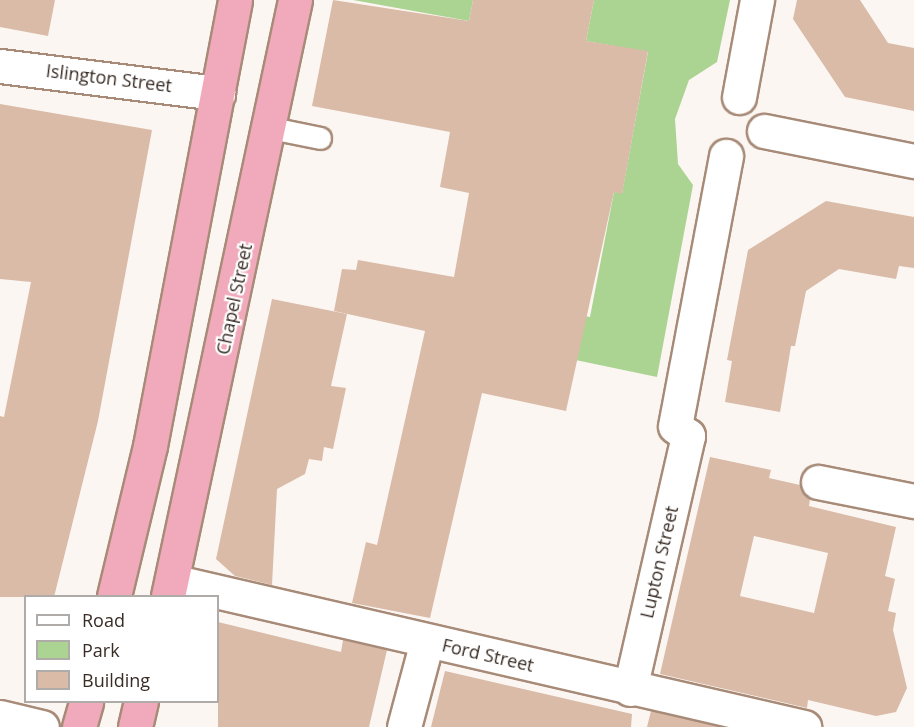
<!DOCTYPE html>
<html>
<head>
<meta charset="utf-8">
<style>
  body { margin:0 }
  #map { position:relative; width:914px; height:727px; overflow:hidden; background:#fcf6f2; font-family:"Open Sans",sans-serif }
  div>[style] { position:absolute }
  .green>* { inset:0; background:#abd392 }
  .building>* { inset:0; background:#d9bba8 }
  .roads { filter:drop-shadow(2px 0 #a78b78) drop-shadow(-2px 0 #a78b78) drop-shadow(0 2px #a78b78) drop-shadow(0 -2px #a78b78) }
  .lane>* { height:21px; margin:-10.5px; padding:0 10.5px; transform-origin:10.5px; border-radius:10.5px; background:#fff }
  .street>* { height:33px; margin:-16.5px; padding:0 16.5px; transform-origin:16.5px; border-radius:16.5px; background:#fff }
  .highway>* { height:33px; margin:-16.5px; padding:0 16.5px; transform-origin:16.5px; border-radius:16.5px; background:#f1aabb }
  span { translate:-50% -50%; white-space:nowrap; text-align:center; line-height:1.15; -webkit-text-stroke:4.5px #fff; paint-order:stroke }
  .street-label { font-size:18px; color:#382c25 }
  .legend { position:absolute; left:24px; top:595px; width:195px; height:108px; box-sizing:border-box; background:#fff; border:2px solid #afaba8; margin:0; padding:8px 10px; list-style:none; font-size:18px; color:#382c25 }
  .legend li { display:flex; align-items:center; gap:12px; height:30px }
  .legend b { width:30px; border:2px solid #afaba8 }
</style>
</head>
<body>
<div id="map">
  <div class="green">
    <i style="clip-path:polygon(353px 0,473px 0,469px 21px)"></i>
    <i style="clip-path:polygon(594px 0,730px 0,717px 62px,689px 80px,675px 119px,678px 164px,693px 185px,657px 377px,566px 358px,574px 314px,590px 317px,614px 192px,622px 193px,648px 52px,586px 41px)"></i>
  </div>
  <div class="building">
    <i style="clip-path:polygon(0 0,55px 0,48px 36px,0 27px)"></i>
    <i style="clip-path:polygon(333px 0,469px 21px,473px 0,594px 0,586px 41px,648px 51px,622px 194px,614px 192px,566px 411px,482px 393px,430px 618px,352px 603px,366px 542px,377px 545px,425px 331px,334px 311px,342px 269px,356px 270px,358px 260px,454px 277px,469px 193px,440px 187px,450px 132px,312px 106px)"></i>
    <i style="clip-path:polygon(797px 0,860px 0,888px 43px,914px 48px,914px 111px,845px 97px,793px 19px)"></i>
    <i style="clip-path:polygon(0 104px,152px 130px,98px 421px,54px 597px,0 597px,0 416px,4px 417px,31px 282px,0 279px)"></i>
    <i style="clip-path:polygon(826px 201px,914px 217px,914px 268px,899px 266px,896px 279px,839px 269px,806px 291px,795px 346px,791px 346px,780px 412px,725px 402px,732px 361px,727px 360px,748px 250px)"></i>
    <i style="clip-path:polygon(272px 299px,347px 314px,331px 386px,346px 388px,333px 449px,324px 447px,322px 461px,309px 459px,305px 474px,277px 489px,272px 585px,235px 576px,216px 559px)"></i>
    <i style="clip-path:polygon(evenodd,710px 457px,771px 470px,769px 478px,800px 485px,810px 499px,809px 506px,896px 527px,885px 576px,895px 579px,888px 611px,896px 613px,893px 630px,907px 688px,896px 712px,876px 716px,808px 700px,807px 708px,660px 674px,710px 457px,754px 536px,828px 553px,814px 613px,740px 596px,754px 536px)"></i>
    <i style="clip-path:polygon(218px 622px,341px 652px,343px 640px,387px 650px,369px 727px,218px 727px)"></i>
    <i style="clip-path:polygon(445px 671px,632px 714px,631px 727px,431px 727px)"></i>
    <i style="clip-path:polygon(651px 711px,721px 727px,647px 727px)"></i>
  </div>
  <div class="roads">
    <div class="lane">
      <i style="left:271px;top:128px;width:50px;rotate:11.5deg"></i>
    </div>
    <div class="street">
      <i style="left:0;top:66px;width:220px;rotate:7.1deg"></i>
      <i style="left:739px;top:97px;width:99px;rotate:-79.5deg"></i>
      <i style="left:764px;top:131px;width:153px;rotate:11.3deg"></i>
      <i style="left:818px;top:482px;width:98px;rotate:11.2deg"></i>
      <i style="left:172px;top:581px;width:649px;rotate:13.01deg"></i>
      <i style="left:630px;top:689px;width:260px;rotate:-77.1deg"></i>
      <i style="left:688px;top:436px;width:16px;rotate:-142deg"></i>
      <i style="left:675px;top:426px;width:275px;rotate:-79.3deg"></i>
      <i style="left:0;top:717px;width:43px;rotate:13.4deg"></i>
      <i style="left:404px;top:727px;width:89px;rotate:-75deg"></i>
    </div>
    <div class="highway">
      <i style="left:114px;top:596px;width:154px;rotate:-76.5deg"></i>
      <i style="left:150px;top:446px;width:454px;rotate:-79.2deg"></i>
      <i style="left:168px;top:596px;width:609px;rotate:-77.97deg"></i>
      <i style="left:79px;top:727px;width:26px;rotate:-74deg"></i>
      <i style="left:135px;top:727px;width:26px;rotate:-77deg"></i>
    </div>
  </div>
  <div class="street-label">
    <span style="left:109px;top:78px;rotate:7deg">Islington Street</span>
    <span style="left:234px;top:299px;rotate:-78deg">Chapel Street</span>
    <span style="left:659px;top:562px;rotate:-77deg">Lupton Street</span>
    <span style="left:488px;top:655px;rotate:13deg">Ford Street</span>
  </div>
  <ul class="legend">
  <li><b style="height:8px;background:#fff"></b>Road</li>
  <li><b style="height:16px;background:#abd392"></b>Park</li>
  <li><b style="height:16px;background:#d9bba8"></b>Building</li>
  </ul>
</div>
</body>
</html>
